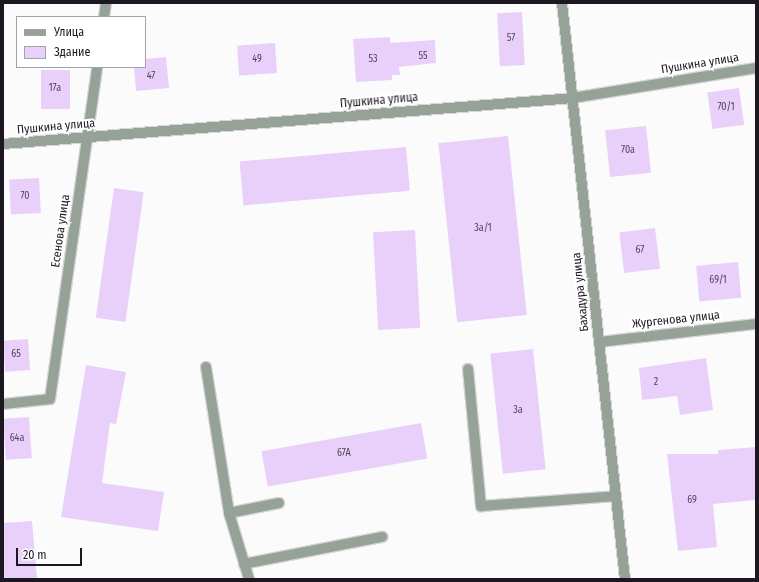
<!DOCTYPE html>
<html>
<head>
<meta charset="utf-8">
<style>
  body { margin:0 }
  #map { position:relative; width:759px; height:582px; overflow:hidden; background:#fbfbfb; font-family:"Fira Sans Condensed",sans-serif }
  div>[style] { position:absolute }
  .building>* { inset:0; background:#e9d0fb; transform-origin:0 0 }
  .roads { filter:drop-shadow(1px 0 #d7d7d8) drop-shadow(-1px 0 #d7d7d8) drop-shadow(0 1px #d7d7d8) drop-shadow(0 -1px #d7d7d8) }
  .lane>* { height:10px; margin:-5px; padding:0 5px; transform-origin:5px; border-radius:5px; background:#96a297 }
  .street>* { height:10px; margin:-5px; padding:0 5px; transform-origin:5px; border-radius:5px; background:#96a297 }
  span { translate:-50% -50%; white-space:nowrap; text-align:center; line-height:1.15; -webkit-text-stroke:4px #fff; paint-order:stroke }
  .number-label { font-size:10px; color:#504558 }
  .number-label span { -webkit-text-stroke-width:0 }
  .street-label { font-size:12px; color:#1d1722 }
  .frame { position:absolute; inset:0; border:4px solid #1d1722; pointer-events:none }
  .legend { position:absolute; left:16px; top:16px; width:130px; height:52px; box-sizing:border-box; background:#fff; border:1px solid #a5a2a7; margin:0; padding:5px 7px; list-style:none; font-size:12px; color:#1d1722 }
  .legend li { display:flex; align-items:center; gap:8px; height:20px }
  .legend b { width:20px; border:1px solid #a5a2a7 }
  .scale { position:absolute; left:16px; top:548px; width:66px; height:18px; box-sizing:border-box; border:2px solid #1d1722; border-top:0; padding-left:5px; font-size:12px; line-height:14px; white-space:nowrap; color:#1d1722; -webkit-text-stroke:3px #fff; paint-order:stroke }
</style>
</head>
<body>
<div id="map">
  <div class="building">
    <i style="left:522px;top:12px;width:53px;height:25px;rotate:87deg"></i>
    <i style="clip-path:polygon(390px 37px,390px 43px,435px 40px,436px 63px,399px 67px,400px 75px,392px 75px,392px 80px,356px 82px,353px 39px)"></i>
    <i style="left:275px;top:43px;width:30px;height:38px;rotate:86deg"></i>
    <i style="clip-path:polygon(166px 57px,169px 88px,136px 91px,134px 67px,145px 67px,145px 59px)"></i>
    <i style="left:41px;top:70px;width:29px;height:39px"></i>
    <i style="left:739px;top:88px;width:37px;height:32px;rotate:82deg"></i>
    <i style="left:646px;top:126px;width:47px;height:41px;rotate:84deg"></i>
    <i style="left:508px;top:136px;width:180px;height:70px;rotate:84deg"></i>
    <i style="left:406px;top:147px;width:44px;height:167px;rotate:85deg"></i>
    <i style="left:39px;top:178px;width:35px;height:30px;rotate:87deg"></i>
    <i style="left:114px;top:188px;width:30px;height:131px;rotate:8deg"></i>
    <i style="left:655px;top:228px;width:41px;height:36px;rotate:83deg"></i>
    <i style="left:415px;top:230px;width:98px;height:42px;rotate:87deg"></i>
    <i style="left:738px;top:262px;width:36px;height:42px;rotate:85deg"></i>
    <i style="left:28px;top:339px;width:31px;height:25px;rotate:86deg"></i>
    <i style="left:533px;top:349px;width:121px;height:43px;rotate:84deg"></i>
    <i style="clip-path:polygon(706px 358px,713px 410px,680px 415px,677px 396px,642px 400px,639px 368px)"></i>
    <i style="clip-path:polygon(86px 365px,126px 372px,116px 424px,110px 423px,102px 483px,164px 492px,158px 531px,61px 517px)"></i>
    <i style="left:29px;top:417px;width:41px;height:26px;rotate:86deg"></i>
    <i style="left:421px;top:423px;width:36px;height:162px;rotate:80deg"></i>
    <i style="clip-path:polygon(756px 447px,756px 500px,713px 504px,717px 547px,678px 551px,667px 454px,718px 454px,718px 450px)"></i>
    <i style="clip-path:polygon(32px 521px,37px 579px,3px 579px,3px 523px)"></i>
  </div>
  <div class="roads">
    <div class="lane">
      <i style="left:206px;top:367px;width:148px;rotate:81deg"></i>
      <i style="left:229px;top:513px;width:69px;rotate:73.1deg"></i>
      <i style="left:468px;top:369px;width:138px;rotate:84.6deg"></i>
      <i style="left:481px;top:506px;width:135px;rotate:-4.2deg"></i>
      <i style="left:229px;top:513px;width:51px;rotate:-11.3deg"></i>
      <i style="left:244px;top:564px;width:141px;rotate:-11.1deg"></i>
    </div>
    <div class="street">
      <i style="left:562px;top:3px;width:579px;rotate:83.76deg"></i>
      <i style="left:104px;top:17px;width:14px;rotate:-82deg"></i>
      <i style="left:3px;top:144px;width:572px;rotate:-4.61deg"></i>
      <i style="left:573px;top:98px;width:185px;rotate:-9.3deg"></i>
      <i style="left:600px;top:342px;width:157px;rotate:-6.6deg"></i>
      <i style="left:3px;top:404px;width:47px;rotate:-6.1deg"></i>
      <i style="left:50px;top:399px;width:335px;rotate:-81.9deg"></i>
    </div>
  </div>
  <div class="number-label">
    <span style="left:511px;top:39px">57</span>
    <span style="left:423px;top:57px">55</span>
    <span style="left:257px;top:60px">49</span>
    <span style="left:373px;top:60px">53</span>
    <span style="left:151px;top:77px">47</span>
    <span style="left:55px;top:89px">17а</span>
    <span style="left:726px;top:108px">70/1</span>
    <span style="left:628px;top:151px">70а</span>
    <span style="left:25px;top:197px">70</span>
    <span style="left:483px;top:229px">3а/1</span>
    <span style="left:640px;top:251px">67</span>
    <span style="left:718px;top:281px">69/1</span>
    <span style="left:16px;top:355px">65</span>
    <span style="left:656px;top:383px">2</span>
    <span style="left:518px;top:411px">3а</span>
    <span style="left:17px;top:439px">64а</span>
    <span style="left:344px;top:454px">67А</span>
    <span style="left:692px;top:501px">69</span>
  </div>
  <div class="street-label">
    <span style="left:700px;top:64px;rotate:-9deg">Пушкина улица</span>
    <span style="left:379px;top:101px;rotate:-5deg">Пушкина улица</span>
    <span style="left:56px;top:127px;rotate:-5deg">Пушкина улица</span>
    <span style="left:61px;top:231px;rotate:-82deg">Есенова улица</span>
    <span style="left:581px;top:292px;rotate:-96deg">Бахадура улица</span>
    <span style="left:676px;top:320px;rotate:-6deg">Жургенова улица</span>
  </div>
  <div class="frame"></div>
  <ul class="legend">
  <li><b style="height:5px;background:#96a297"></b>Улица</li>
  <li><b style="height:11px;background:#e9d0fb"></b>Здание</li>
  </ul>
  <div class="scale">20 m</div>
</div>
</body>
</html>
